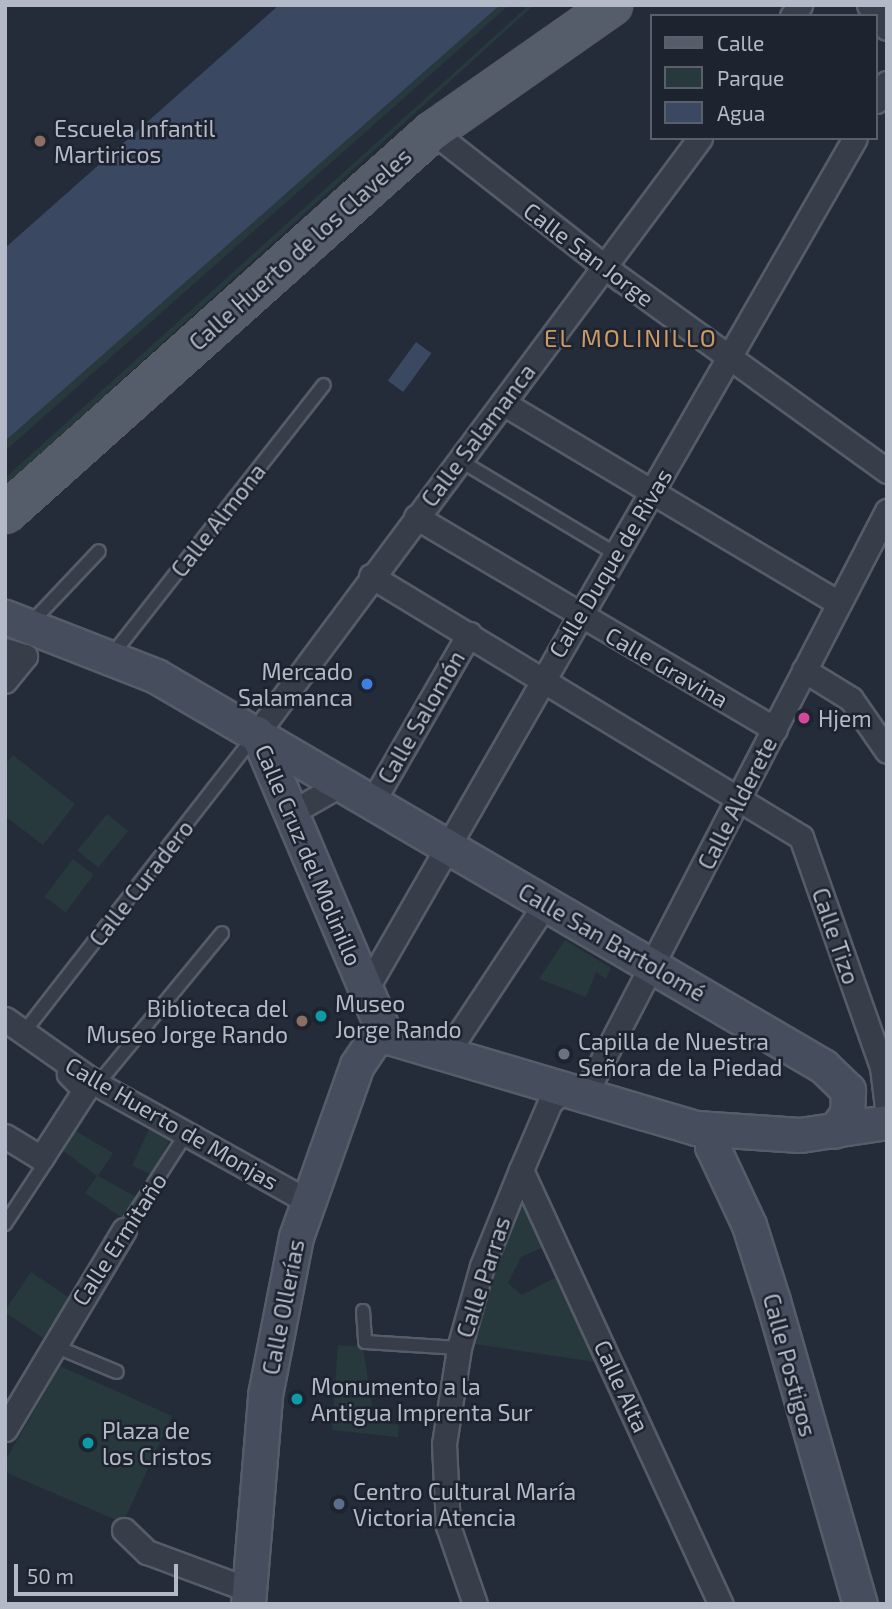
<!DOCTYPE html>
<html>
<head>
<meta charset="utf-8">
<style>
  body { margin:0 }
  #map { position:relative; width:892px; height:1609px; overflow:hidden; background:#242c3a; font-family:"Exo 2",sans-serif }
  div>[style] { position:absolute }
  .green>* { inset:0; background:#27393c; transform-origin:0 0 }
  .water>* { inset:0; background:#3a4862; transform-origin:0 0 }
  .roads { filter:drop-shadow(2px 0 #565c68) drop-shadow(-2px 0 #565c68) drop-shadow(0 2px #565c68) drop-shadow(0 -2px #565c68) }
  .lane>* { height:12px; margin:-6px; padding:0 6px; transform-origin:6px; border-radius:6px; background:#373e4a }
  .street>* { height:23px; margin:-11.5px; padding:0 11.5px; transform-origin:11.5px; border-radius:11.5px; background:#373e4a }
  .secondary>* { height:33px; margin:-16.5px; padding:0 16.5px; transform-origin:16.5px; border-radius:16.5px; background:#464d5d }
  .primary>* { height:37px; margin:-18.5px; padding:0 18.5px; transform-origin:18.5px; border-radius:18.5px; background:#565d6a }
  .dots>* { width:19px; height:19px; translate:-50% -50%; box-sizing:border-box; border:4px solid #1d232f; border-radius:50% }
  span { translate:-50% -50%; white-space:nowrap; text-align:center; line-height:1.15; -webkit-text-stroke:5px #1d232f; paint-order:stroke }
  .poi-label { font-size:23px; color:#b3b9c6 }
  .left { translate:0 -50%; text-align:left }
  .right { translate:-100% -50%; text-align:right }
  .street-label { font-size:23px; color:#b3b9c6 }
  .neighbourhood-label { font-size:24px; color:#cd9a67; letter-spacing:2px }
  .frame { position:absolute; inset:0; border:7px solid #b3b9c6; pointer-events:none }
  .legend { position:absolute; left:650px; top:14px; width:228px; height:126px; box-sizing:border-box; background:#1d232f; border:2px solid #595f6b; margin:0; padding:9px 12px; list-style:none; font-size:21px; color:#b3b9c6 }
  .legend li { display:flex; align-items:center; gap:14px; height:35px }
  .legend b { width:35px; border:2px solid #595f6b }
  .scale { position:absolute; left:14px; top:1564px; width:164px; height:32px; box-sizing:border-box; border:4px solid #b3b9c6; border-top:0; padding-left:9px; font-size:21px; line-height:24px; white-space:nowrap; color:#b3b9c6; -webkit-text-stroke:5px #1d232f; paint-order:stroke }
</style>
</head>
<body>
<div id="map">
  <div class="green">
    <i style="clip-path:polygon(500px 5px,509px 5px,5px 451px,5px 441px)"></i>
    <i style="clip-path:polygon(529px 5px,534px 5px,5px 486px,5px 478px)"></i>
    <i style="clip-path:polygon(13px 755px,75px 804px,43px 845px,5px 816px,5px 764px)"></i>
    <i style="left:107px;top:814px;width:27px;height:47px;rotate:39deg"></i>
    <i style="left:73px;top:859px;width:26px;height:47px;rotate:37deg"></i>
    <i style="clip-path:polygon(565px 940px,611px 968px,606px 979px,596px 972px,586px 997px,539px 979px)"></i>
    <i style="left:152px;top:1123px;width:23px;height:47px;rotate:25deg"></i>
    <i style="clip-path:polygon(74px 1130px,113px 1153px,98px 1176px,138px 1198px,126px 1220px,85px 1193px,97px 1176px,61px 1149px)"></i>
    <i style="clip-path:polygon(524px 1201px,548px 1245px,521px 1257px,508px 1283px,522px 1295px,562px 1274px,602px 1363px,475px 1344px,480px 1327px,471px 1326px,507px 1219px,515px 1222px)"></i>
    <i style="left:31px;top:1272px;width:47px;height:48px;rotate:34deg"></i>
    <i style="clip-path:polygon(338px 1345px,363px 1347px,374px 1420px,399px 1425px,398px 1437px,332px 1430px)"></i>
    <i style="clip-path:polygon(60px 1366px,172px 1416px,123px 1523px,5px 1472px,5px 1461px)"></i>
  </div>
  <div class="water">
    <i style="clip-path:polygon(279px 5px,500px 5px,5px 441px,5px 248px)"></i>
    <i style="left:416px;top:342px;width:19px;height:48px;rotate:36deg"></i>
  </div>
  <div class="roads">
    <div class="lane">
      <i style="left:459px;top:460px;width:183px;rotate:30.9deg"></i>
      <i style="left:30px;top:624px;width:100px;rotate:-46.6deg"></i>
      <i style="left:112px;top:655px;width:343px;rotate:-51.9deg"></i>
      <i style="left:24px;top:1032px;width:374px;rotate:-52.1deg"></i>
      <i style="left:96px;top:1086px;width:198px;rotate:-50.5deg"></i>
      <i style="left:5px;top:1224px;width:80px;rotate:-56.7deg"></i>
      <i style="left:124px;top:1230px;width:114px;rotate:-57.1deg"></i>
      <i style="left:363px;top:1311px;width:31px;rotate:86deg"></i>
      <i style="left:365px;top:1342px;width:94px;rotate:3.7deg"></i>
      <i style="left:52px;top:1345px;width:70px;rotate:22.6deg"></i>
    </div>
    <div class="street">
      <i style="left:869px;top:5px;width:29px;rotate:52deg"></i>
      <i style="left:792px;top:16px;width:14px;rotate:-54deg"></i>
      <i style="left:876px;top:101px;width:21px;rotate:-59deg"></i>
      <i style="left:432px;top:131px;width:240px;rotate:38.1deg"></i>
      <i style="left:621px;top:279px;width:328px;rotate:35.8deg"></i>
      <i style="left:503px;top:403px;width:391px;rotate:30.8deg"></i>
      <i style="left:416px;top:517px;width:417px;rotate:30.6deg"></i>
      <i style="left:371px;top:576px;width:503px;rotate:31.26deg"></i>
      <i style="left:801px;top:837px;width:244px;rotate:70.6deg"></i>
      <i style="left:882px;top:1067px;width:38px;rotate:83deg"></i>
      <i style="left:5px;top:650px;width:21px;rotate:17deg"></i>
      <i style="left:25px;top:656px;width:32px;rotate:129deg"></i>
      <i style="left:804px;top:670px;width:55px;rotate:31.7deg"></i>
      <i style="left:851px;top:699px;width:63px;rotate:55.3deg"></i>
      <i style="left:257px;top:733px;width:742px;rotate:-53.33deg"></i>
      <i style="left:373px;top:801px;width:193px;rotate:-60.1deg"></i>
      <i style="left:294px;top:811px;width:56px;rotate:-29.7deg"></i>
      <i style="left:366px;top:989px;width:981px;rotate:-60.12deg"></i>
      <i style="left:5px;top:1019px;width:113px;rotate:35.2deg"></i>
      <i style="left:97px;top:1084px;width:240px;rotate:29.1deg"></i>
      <i style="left:452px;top:1055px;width:7px;rotate:-106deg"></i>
      <i style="left:450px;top:1048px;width:174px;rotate:-56.5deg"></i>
      <i style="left:585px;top:1094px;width:657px;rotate:-62.62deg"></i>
      <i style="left:5px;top:1136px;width:42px;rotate:31.4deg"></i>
      <i style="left:41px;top:1158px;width:81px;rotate:-57.1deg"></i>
      <i style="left:85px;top:1090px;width:23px;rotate:-135deg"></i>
      <i style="left:521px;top:1170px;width:478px;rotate:65.3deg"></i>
      <i style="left:5px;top:1429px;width:232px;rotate:-59.1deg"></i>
      <i style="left:124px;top:1530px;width:32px;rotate:44deg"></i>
      <i style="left:147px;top:1552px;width:110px;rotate:20.3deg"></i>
      <i style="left:475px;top:1604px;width:83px;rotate:-109.1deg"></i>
      <i style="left:448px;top:1526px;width:82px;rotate:-92.8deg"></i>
      <i style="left:444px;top:1444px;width:97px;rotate:-81.1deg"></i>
      <i style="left:459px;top:1348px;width:85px;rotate:-74.3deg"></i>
      <i style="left:482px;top:1266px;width:104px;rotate:-67.9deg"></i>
      <i style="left:521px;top:1170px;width:74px;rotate:-66.9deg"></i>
      <i style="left:550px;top:1102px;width:21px;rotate:-41deg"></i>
    </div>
    <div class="secondary">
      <i style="left:5px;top:617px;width:162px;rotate:21.3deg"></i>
      <i style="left:156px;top:676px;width:773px;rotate:30.32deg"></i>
      <i style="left:823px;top:1066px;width:35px;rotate:44deg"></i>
      <i style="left:848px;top:1090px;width:24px;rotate:92deg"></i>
      <i style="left:847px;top:1114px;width:21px;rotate:127deg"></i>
      <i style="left:257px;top:733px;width:323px;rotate:67deg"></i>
      <i style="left:383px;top:1030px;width:12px;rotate:42deg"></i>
      <i style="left:392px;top:1038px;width:317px;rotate:16.5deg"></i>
      <i style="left:696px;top:1128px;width:104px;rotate:3.9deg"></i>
      <i style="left:800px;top:1135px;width:88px;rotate:-8.5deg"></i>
      <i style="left:713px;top:1130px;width:16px;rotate:94deg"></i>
      <i style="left:712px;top:1146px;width:87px;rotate:64.9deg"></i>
      <i style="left:749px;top:1225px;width:80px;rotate:72.5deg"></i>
      <i style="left:773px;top:1301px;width:315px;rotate:74deg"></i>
      <i style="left:248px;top:1604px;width:210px;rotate:-85.3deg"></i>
      <i style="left:265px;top:1395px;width:161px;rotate:-78.9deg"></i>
      <i style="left:296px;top:1237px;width:182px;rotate:-70.5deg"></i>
      <i style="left:357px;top:1065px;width:45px;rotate:-56deg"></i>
    </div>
    <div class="primary">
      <i style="left:5px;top:513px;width:573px;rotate:-41.82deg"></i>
      <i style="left:432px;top:131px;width:220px;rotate:-35deg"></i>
    </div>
  </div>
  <div class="dots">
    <i style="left:40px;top:141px;background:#8d6e63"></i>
    <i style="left:367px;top:684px;background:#3f7fe0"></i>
    <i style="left:804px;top:718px;background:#d1479c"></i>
    <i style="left:321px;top:1016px;background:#0f9aa8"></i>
    <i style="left:302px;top:1021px;background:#8d6e63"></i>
    <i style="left:564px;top:1054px;background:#6b7280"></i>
    <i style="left:297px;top:1399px;background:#0f9aa8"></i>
    <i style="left:88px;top:1443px;background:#0f9aa8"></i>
    <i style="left:339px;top:1504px;background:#5c6f8a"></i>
  </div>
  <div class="poi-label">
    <span class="left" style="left:54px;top:141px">Escuela Infantil<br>Martiricos</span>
    <span class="right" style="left:353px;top:684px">Mercado<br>Salamanca</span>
    <span class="left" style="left:818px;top:718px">Hjem</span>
    <span class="left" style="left:335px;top:1016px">Museo<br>Jorge Rando</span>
    <span class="right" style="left:288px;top:1021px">Biblioteca del<br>Museo Jorge Rando</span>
    <span class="left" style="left:578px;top:1054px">Capilla de Nuestra<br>Señora de la Piedad</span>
    <span class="left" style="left:311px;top:1399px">Monumento a la<br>Antigua Imprenta Sur</span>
    <span class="left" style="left:102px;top:1443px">Plaza de<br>los Cristos</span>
    <span class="left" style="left:353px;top:1504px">Centro Cultural María<br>Victoria Atencia</span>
  </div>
  <div class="street-label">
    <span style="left:300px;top:249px;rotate:-42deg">Calle Huerto de los Claveles</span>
    <span style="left:589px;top:254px;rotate:37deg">Calle San Jorge</span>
    <span style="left:478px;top:435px;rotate:-53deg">Calle Salamanca</span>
    <span style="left:218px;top:520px;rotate:-52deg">Calle Almona</span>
    <span style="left:610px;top:563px;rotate:-59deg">Calle Duque de Rivas</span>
    <span style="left:667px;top:667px;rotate:30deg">Calle Gravina</span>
    <span style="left:421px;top:717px;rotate:-60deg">Calle Salomón</span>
    <span style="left:737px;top:803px;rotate:-63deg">Calle Alderete</span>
    <span style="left:309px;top:855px;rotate:67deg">Calle Cruz del Molinillo</span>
    <span style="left:141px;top:883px;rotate:-52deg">Calle Curadero</span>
    <span style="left:836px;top:936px;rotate:71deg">Calle Tizo</span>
    <span style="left:612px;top:942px;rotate:30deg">Calle San Bartolomé</span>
    <span style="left:172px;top:1123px;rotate:30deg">Calle Huerto de Monjas</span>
    <span style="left:119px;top:1239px;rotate:-57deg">Calle Ermitaño</span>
    <span style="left:483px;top:1277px;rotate:-72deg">Calle Parras</span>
    <span style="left:283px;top:1307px;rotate:-79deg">Calle Ollerías</span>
    <span style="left:790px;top:1365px;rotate:75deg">Calle Postigos</span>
    <span style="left:622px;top:1386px;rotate:65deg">Calle Alta</span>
  </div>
  <div class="neighbourhood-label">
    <span style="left:631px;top:338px">EL MOLINILLO</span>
  </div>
  <div class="frame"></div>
  <ul class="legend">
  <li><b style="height:9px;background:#565d6a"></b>Calle</li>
  <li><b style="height:19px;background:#27393c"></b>Parque</li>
  <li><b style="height:19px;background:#3a4862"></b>Agua</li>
  </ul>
  <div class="scale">50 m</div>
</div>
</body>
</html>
